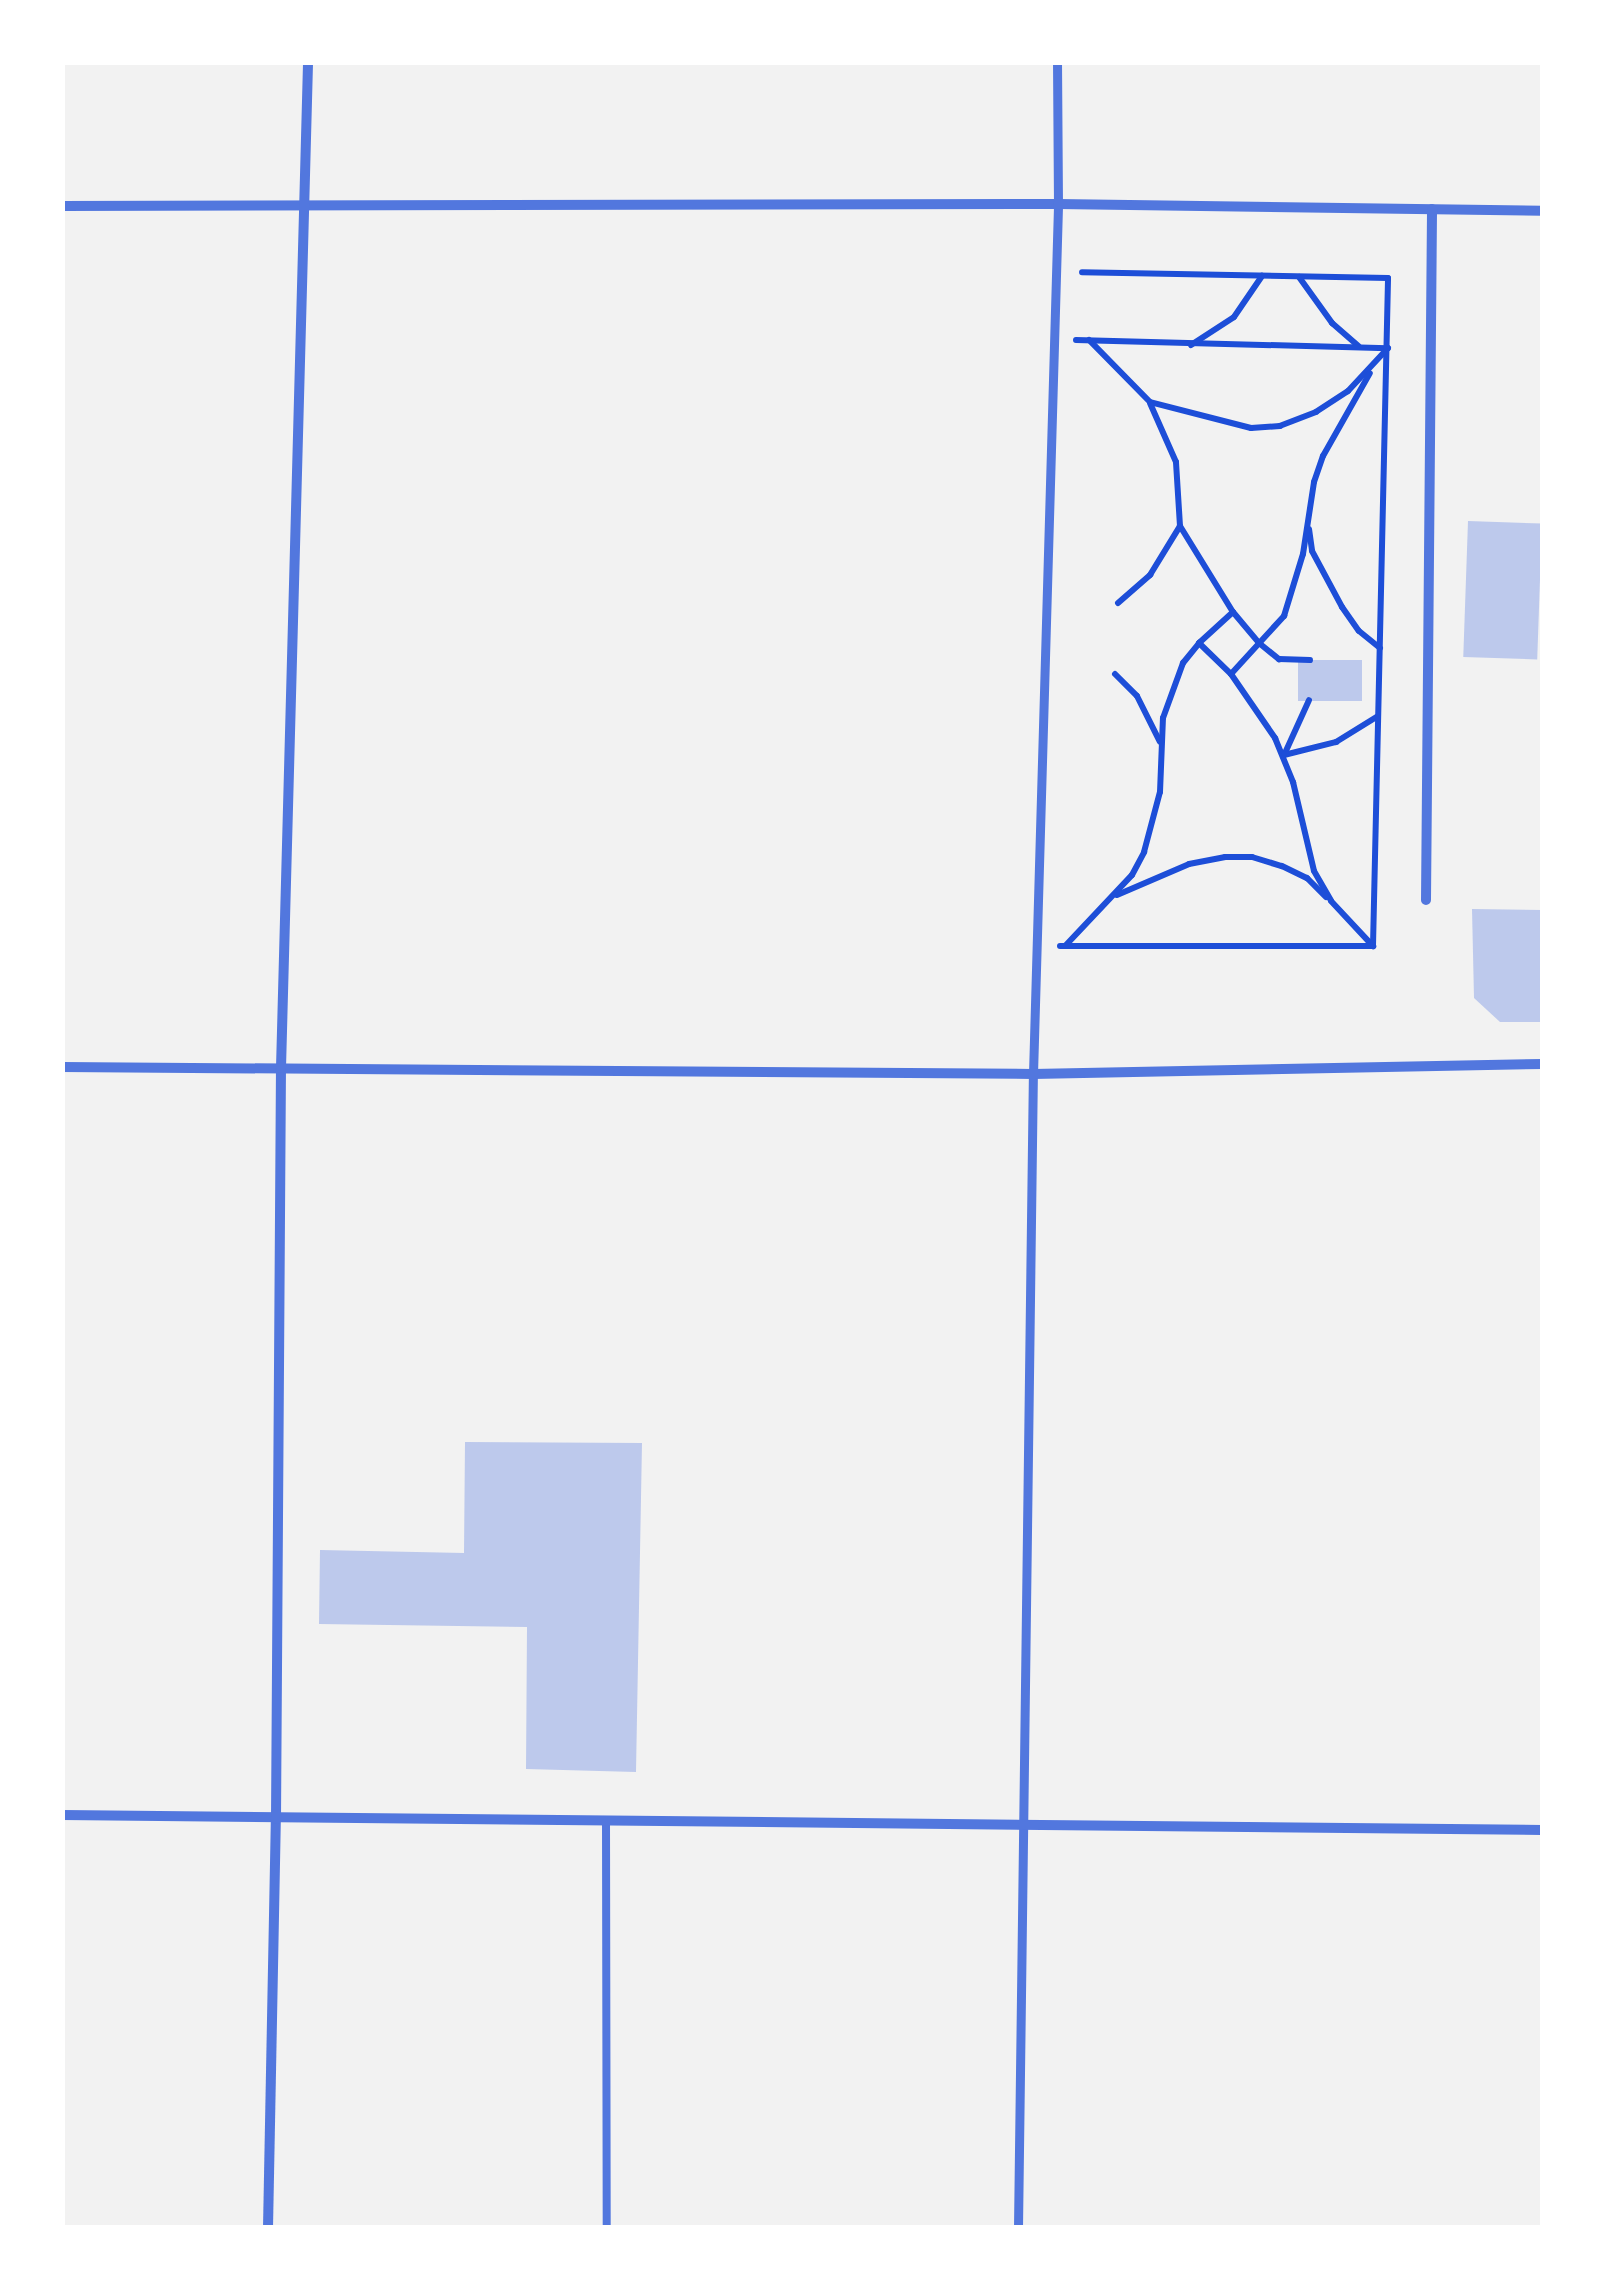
<!DOCTYPE html>
<html>
<head>
<meta charset="utf-8">
<style>
  body { margin:0 }
  #map { position:relative; width:1605px; height:2290px; overflow:hidden; background:#f2f2f2; font-family:"Work Sans",sans-serif }
  div>[style] { position:absolute }
  .building>* { inset:0; background:#bdc9ec; transform-origin:0 0 }
  .path>* { height:6px; margin:-3px; padding:0 3px; transform-origin:3px; border-radius:3px; background:#1d4ed8 }
  .service>* { height:8px; margin:-4px; padding:0 4px; transform-origin:4px; border-radius:4px; background:#5277de }
  .pedestrian>* { height:9px; margin:-4.5px; padding:0 4.5px; transform-origin:4.5px; border-radius:4.5px; background:#5277de }
  .minor>* { height:10px; margin:-5px; padding:0 5px; transform-origin:5px; border-radius:5px; background:#5277de }
  span { translate:-50% -50%; white-space:nowrap; text-align:center; line-height:1.15; -webkit-text-stroke:9px #fff; paint-order:stroke }
  .frame { position:absolute; inset:0; border:65px solid #fff; pointer-events:none }
</style>
</head>
<body>
<div id="map">
  <div class="building">
    <i style="left:1468px;top:521px;width:74px;height:136px;rotate:2deg"></i>
    <i style="left:1298px;top:660px;width:64px;height:41px"></i>
    <i style="clip-path:polygon(1472px 909px,1542px 910px,1542px 1022px,1500px 1022px,1474px 998px)"></i>
    <i style="clip-path:polygon(465px 1442px,642px 1443px,636px 1772px,526px 1769px,527px 1627px,319px 1624px,320px 1550px,464px 1553px)"></i>
  </div>
  <div class="path">
    <i style="left:1299px;top:277px;width:57px;rotate:54.3deg"></i>
    <i style="left:1332px;top:323px;width:35px;rotate:41deg"></i>
    <i style="left:1076px;top:340px;width:312px;rotate:1.5deg"></i>
    <i style="left:1388px;top:348px;width:59px;rotate:132.9deg"></i>
    <i style="left:1348px;top:391px;width:38px;rotate:147deg"></i>
    <i style="left:1316px;top:412px;width:39px;rotate:159deg"></i>
    <i style="left:1280px;top:426px;width:29px;rotate:176deg"></i>
    <i style="left:1251px;top:428px;width:104px;rotate:-165.6deg"></i>
    <i style="left:1150px;top:402px;width:87px;rotate:-134.5deg"></i>
    <i style="left:1191px;top:345px;width:51px;rotate:-33.1deg"></i>
    <i style="left:1234px;top:317px;width:50px;rotate:-55.7deg"></i>
    <i style="left:1180px;top:526px;width:101px;rotate:58.4deg"></i>
    <i style="left:1233px;top:612px;width:40px;rotate:50deg"></i>
    <i style="left:1259px;top:643px;width:26px;rotate:39deg"></i>
    <i style="left:1279px;top:659px;width:31px;rotate:2deg"></i>
    <i style="left:1309px;top:529px;width:22px;rotate:82deg"></i>
    <i style="left:1312px;top:551px;width:64px;rotate:61.8deg"></i>
    <i style="left:1342px;top:607px;width:29px;rotate:55deg"></i>
    <i style="left:1359px;top:631px;width:27px;rotate:39deg"></i>
    <i style="left:1118px;top:603px;width:43px;rotate:-41.2deg"></i>
    <i style="left:1150px;top:575px;width:57px;rotate:-58.5deg"></i>
    <i style="left:1180px;top:526px;width:64px;rotate:-93.6deg"></i>
    <i style="left:1176px;top:462px;width:64px;rotate:-113.8deg"></i>
    <i style="left:1199px;top:643px;width:45px;rotate:44.1deg"></i>
    <i style="left:1231px;top:674px;width:78px;rotate:55.5deg"></i>
    <i style="left:1275px;top:738px;width:48px;rotate:67.8deg"></i>
    <i style="left:1293px;top:782px;width:91px;rotate:76.7deg"></i>
    <i style="left:1314px;top:871px;width:34px;rotate:60deg"></i>
    <i style="left:1331px;top:901px;width:62px;rotate:47deg"></i>
    <i style="left:1115px;top:674px;width:31px;rotate:45deg"></i>
    <i style="left:1137px;top:696px;width:51px;rotate:63.4deg"></i>
    <i style="left:1231px;top:674px;width:79px;rotate:-47.6deg"></i>
    <i style="left:1284px;top:616px;width:65px;rotate:-73deg"></i>
    <i style="left:1303px;top:554px;width:73px;rotate:-81.3deg"></i>
    <i style="left:1314px;top:482px;width:28px;rotate:-71deg"></i>
    <i style="left:1323px;top:456px;width:95px;rotate:-60.5deg"></i>
    <i style="left:1285px;top:753px;width:58px;rotate:-65.6deg"></i>
    <i style="left:1284px;top:755px;width:54px;rotate:-14deg"></i>
    <i style="left:1336px;top:742px;width:49px;rotate:-31.8deg"></i>
    <i style="left:1117px;top:895px;width:78px;rotate:-23.3deg"></i>
    <i style="left:1189px;top:864px;width:37px;rotate:-11deg"></i>
    <i style="left:1225px;top:857px;width:27px"></i>
    <i style="left:1252px;top:857px;width:31px;rotate:17deg"></i>
    <i style="left:1282px;top:866px;width:28px;rotate:26deg"></i>
    <i style="left:1307px;top:878px;width:27px;rotate:45deg"></i>
    <i style="left:1066px;top:945px;width:96px;rotate:-46.7deg"></i>
    <i style="left:1132px;top:875px;width:26px;rotate:-62deg"></i>
    <i style="left:1144px;top:852px;width:62px;rotate:-75.1deg"></i>
    <i style="left:1160px;top:792px;width:74px;rotate:-87.7deg"></i>
    <i style="left:1163px;top:718px;width:59px;rotate:-70deg"></i>
    <i style="left:1183px;top:663px;width:26px;rotate:-51deg"></i>
    <i style="left:1199px;top:643px;width:46px;rotate:-42.4deg"></i>
    <i style="left:1060px;top:946px;width:313px"></i>
    <i style="left:1373px;top:946px;width:668px;rotate:-88.71deg"></i>
    <i style="left:1388px;top:278px;width:306px;rotate:-178.9deg"></i>
  </div>
  <div class="service">
    <i style="left:606px;top:1822px;width:406px;rotate:89.9deg"></i>
  </div>
  <div class="pedestrian">
    <i style="left:1018px;top:2228px;width:1154px;rotate:-89.26deg"></i>
    <i style="left:1033px;top:1074px;width:870px;rotate:-88.35deg"></i>
    <i style="left:1058px;top:204px;width:142px;rotate:-90.4deg"></i>
  </div>
  <div class="minor">
    <i style="left:62px;top:206px;width:996px;rotate:-0.12deg"></i>
    <i style="left:1058px;top:204px;width:484px;rotate:0.8deg"></i>
    <i style="left:1426px;top:900px;width:691px;rotate:-89.5deg"></i>
    <i style="left:62px;top:1067px;width:971px;rotate:0.41deg"></i>
    <i style="left:1033px;top:1074px;width:509px;rotate:-1.13deg"></i>
    <i style="left:62px;top:1815px;width:1480px;rotate:0.58deg"></i>
    <i style="left:268px;top:2228px;width:409px;rotate:-88.9deg"></i>
    <i style="left:276px;top:1819px;width:751px;rotate:-89.62deg"></i>
    <i style="left:281px;top:1068px;width:1006px;rotate:-88.46deg"></i>
  </div>
  <div class="frame"></div>
</div>
</body>
</html>
